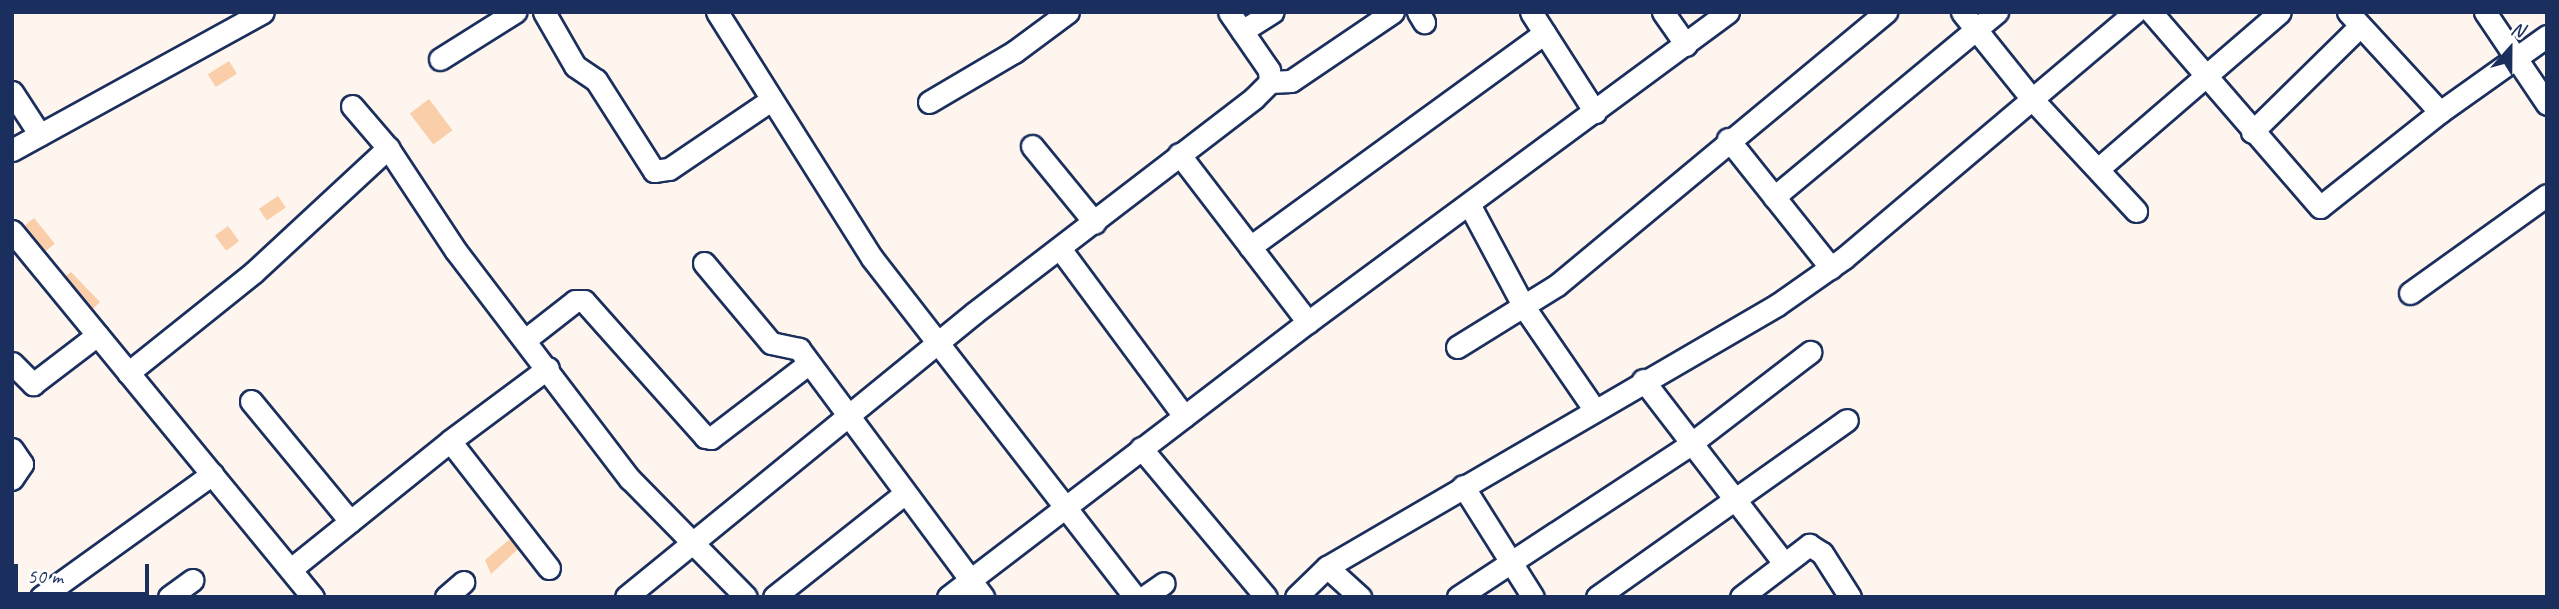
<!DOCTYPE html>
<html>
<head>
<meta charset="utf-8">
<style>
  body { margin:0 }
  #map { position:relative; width:2559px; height:609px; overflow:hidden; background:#fef5ee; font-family:Caveat,sans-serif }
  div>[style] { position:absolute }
  .building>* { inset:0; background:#f9cea8; transform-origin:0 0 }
  .roads { filter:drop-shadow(2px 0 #1b2f5e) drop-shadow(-2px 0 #1b2f5e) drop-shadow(0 2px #1b2f5e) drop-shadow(0 -2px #1b2f5e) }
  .minor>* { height:21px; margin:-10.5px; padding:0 10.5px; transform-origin:10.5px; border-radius:10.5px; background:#fff }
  span { translate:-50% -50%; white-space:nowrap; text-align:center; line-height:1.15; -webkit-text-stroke:6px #fff; paint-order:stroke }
  .frame { position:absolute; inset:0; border:14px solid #1b2f5e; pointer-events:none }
  .north { position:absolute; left:2475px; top:14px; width:70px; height:70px; -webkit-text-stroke:5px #fff; paint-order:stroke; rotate:21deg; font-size:19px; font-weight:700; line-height:28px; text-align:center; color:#1b2f5e }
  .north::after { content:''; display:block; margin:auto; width:24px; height:32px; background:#1b2f5e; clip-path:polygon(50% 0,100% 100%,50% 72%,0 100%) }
  .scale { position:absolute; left:14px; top:564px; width:135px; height:32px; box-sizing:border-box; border:4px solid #1b2f5e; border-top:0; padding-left:9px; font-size:21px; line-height:24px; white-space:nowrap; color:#1b2f5e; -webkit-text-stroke:5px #fff; paint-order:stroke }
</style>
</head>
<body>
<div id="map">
  <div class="building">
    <i style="left:229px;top:61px;width:15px;height:25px;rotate:58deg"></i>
    <i style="left:429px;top:99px;width:39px;height:24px;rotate:53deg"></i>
    <i style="left:278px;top:196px;width:14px;height:23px;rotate:56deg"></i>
    <i style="left:34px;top:218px;width:33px;height:12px;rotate:51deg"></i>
    <i style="left:228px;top:226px;width:19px;height:16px;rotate:54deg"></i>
    <i style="clip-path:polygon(71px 272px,100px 302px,93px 309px,66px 276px)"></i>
    <i style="clip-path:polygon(510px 539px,518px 549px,491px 574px,485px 560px)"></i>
  </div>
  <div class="roads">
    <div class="minor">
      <i style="left:544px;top:12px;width:62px;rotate:60.1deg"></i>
      <i style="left:575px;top:66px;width:25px;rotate:34deg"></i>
      <i style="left:596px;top:80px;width:108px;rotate:57.5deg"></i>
      <i style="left:654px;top:171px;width:15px;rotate:-8deg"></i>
      <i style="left:669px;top:169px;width:123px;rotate:-34.1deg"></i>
      <i style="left:717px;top:12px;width:291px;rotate:57.8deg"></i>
      <i style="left:872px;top:258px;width:429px;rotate:52.2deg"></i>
      <i style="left:1418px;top:12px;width:12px;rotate:59deg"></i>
      <i style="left:1531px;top:12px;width:119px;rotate:57.4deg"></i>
      <i style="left:1663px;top:12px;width:40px;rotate:55.1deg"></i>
      <i style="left:1962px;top:12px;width:112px;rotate:51.2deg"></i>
      <i style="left:2032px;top:99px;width:153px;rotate:47.1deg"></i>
      <i style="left:2151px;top:12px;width:258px;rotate:49.1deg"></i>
      <i style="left:2320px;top:207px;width:153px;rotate:-38.4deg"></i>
      <i style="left:2440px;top:112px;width:131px;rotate:-35.4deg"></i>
      <i style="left:2348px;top:12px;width:136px;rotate:47.4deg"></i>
      <i style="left:2485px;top:12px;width:111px;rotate:56deg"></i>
      <i style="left:1242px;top:31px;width:36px;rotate:-32deg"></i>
      <i style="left:440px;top:59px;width:89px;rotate:-32.1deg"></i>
      <i style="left:1270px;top:82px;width:21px;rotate:-3deg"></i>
      <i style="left:1291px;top:81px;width:123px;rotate:-34.1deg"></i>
      <i style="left:12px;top:92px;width:51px;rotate:56.9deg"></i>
      <i style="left:929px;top:102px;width:99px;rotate:-30.5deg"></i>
      <i style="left:1014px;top:52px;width:67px;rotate:-36.5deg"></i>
      <i style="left:352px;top:106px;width:55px;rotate:49.4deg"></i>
      <i style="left:388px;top:148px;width:123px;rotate:56.6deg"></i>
      <i style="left:456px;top:251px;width:287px;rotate:52.7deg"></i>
      <i style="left:630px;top:479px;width:165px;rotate:45.5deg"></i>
      <i style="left:2252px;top:132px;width:151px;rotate:-44.5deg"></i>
      <i style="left:1728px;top:139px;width:165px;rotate:51.4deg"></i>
      <i style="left:1032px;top:146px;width:99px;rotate:50.7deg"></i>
      <i style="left:12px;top:150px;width:286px;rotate:-28.8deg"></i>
      <i style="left:1179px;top:154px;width:212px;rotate:52.5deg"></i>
      <i style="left:2098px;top:169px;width:240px;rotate:-40.8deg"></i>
      <i style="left:1774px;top:197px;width:290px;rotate:-39.7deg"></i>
      <i style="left:1469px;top:204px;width:117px;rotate:61.9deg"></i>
      <i style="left:1524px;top:307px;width:124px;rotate:55.5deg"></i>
      <i style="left:12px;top:231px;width:474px;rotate:50.6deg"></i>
      <i style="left:1250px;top:247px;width:364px;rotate:-36deg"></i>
      <i style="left:1061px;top:250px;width:207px;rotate:53.5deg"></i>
      <i style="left:704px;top:263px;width:104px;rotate:50.1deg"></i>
      <i style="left:771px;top:343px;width:29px;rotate:12deg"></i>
      <i style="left:799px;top:349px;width:309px;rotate:53.4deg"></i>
      <i style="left:2410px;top:293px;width:168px;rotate:-35.6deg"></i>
      <i style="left:525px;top:340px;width:63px;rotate:-38deg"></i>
      <i style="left:575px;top:301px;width:9px"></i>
      <i style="left:584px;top:301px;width:182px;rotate:48.3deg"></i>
      <i style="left:705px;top:437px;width:6px;rotate:9deg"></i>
      <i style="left:711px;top:438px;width:123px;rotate:-37.4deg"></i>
      <i style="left:1457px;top:347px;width:118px;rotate:-31.8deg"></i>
      <i style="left:1557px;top:285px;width:428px;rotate:-39.7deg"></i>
      <i style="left:12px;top:363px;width:30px;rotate:45deg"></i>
      <i style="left:33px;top:384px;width:81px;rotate:-37.4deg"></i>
      <i style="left:128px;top:373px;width:161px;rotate:-38.7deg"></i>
      <i style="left:254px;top:272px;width:183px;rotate:-42.8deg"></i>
      <i style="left:1643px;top:380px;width:231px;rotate:52.4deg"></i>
      <i style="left:251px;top:401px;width:156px;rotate:50.5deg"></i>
      <i style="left:450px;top:441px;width:122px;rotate:-36.7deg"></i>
      <i style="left:1141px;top:448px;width:194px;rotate:50deg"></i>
      <i style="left:12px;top:449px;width:18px;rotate:56deg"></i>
      <i style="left:22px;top:464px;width:18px;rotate:124deg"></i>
      <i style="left:1463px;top:486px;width:131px;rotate:57.8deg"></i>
      <i style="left:1327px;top:567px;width:45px;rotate:42.3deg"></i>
      <i style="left:291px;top:569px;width:204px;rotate:-38.8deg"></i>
      <i style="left:450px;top:441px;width:161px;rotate:52.1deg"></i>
      <i style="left:41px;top:597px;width:211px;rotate:-35.7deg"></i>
      <i style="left:169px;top:597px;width:29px;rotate:-36deg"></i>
      <i style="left:446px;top:597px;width:23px;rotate:-41deg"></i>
      <i style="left:626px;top:597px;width:449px;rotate:-39.2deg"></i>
      <i style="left:974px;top:313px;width:353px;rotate:-37.5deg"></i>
      <i style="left:1254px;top:98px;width:23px;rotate:-45deg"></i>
      <i style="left:1270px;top:82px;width:12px;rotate:-95deg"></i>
      <i style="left:1269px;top:70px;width:70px;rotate:-124.6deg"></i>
      <i style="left:774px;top:597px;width:166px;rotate:-38.4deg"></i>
      <i style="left:948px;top:597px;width:458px;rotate:-37.4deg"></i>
      <i style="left:1312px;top:319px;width:517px;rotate:-36.43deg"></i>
      <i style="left:1144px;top:597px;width:24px;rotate:-35deg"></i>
      <i style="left:1296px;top:597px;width:43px;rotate:-44.1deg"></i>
      <i style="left:1327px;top:567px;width:521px;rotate:-30.21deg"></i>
      <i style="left:1777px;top:305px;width:82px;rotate:-35deg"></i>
      <i style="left:1844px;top:258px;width:381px;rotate:-40.2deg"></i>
      <i style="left:1458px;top:597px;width:277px;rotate:-33.3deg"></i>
      <i style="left:1689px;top:445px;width:153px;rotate:-37.5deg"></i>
      <i style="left:1597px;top:597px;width:306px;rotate:-35.3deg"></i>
      <i style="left:1741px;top:597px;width:86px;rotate:-37.4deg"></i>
      <i style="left:1809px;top:545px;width:15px;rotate:32deg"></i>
      <i style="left:1822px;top:553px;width:52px;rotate:57.5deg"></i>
    </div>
  </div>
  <div class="frame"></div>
  <div class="north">N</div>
  <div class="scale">50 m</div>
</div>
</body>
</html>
